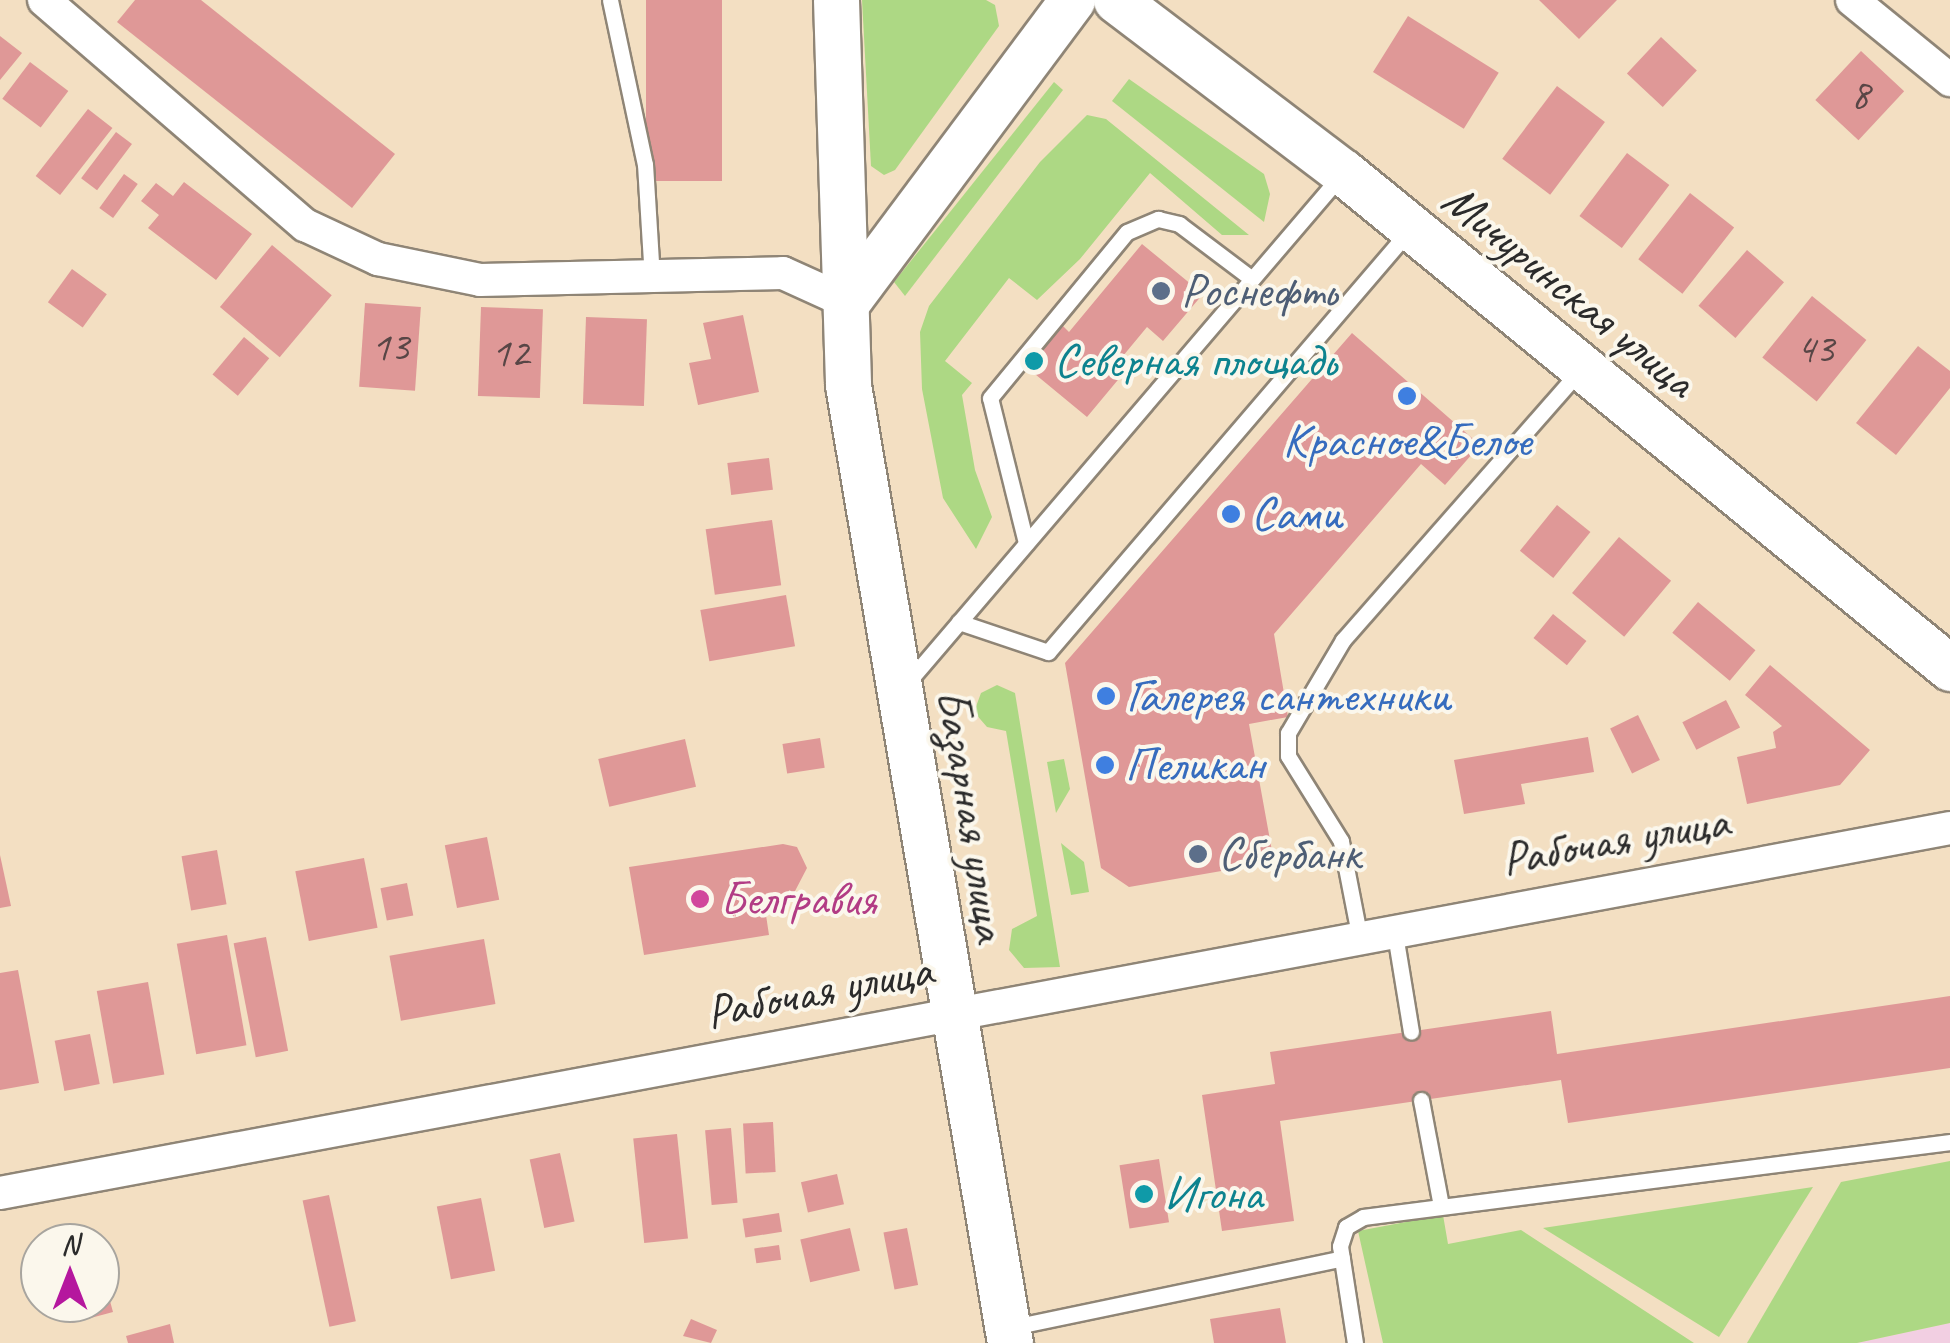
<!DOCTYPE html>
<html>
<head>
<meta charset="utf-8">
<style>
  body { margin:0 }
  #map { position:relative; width:1950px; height:1343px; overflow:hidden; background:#f3dfc2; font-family:Caveat,sans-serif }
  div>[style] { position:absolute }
  .built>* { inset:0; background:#f2cfe2 }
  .green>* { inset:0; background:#add884 }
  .building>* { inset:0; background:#df9897; transform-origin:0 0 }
  .roads { filter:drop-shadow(2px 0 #8f8576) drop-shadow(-2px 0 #8f8576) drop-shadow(0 2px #8f8576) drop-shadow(0 -2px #8f8576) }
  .lane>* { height:15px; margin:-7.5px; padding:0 7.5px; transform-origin:7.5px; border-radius:7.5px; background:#fff }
  .street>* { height:32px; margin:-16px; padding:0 16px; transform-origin:16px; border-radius:16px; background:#fff }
  .secondary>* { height:45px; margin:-22.5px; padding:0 22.5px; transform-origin:22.5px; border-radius:22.5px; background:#fff }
  .dots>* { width:28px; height:28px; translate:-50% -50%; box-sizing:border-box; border:5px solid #fbf7ec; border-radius:50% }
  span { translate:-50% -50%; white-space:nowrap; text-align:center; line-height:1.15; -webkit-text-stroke:8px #fbf7ec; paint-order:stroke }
  .number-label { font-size:42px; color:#584646 }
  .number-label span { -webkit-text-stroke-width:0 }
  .street-label { font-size:48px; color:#2b2b2b }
  .service-label { font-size:48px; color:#4e5e75 }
  .left { translate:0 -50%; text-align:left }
  .culture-label { font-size:48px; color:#0d838f }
  .shop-label { font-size:48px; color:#366cbe }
  .hotel-label { font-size:48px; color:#b23c85 }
  .north { position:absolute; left:20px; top:1223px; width:100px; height:100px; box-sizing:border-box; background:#fbf7ec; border:2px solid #a8a59f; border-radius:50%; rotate:0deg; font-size:28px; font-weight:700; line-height:40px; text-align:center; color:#2b2b2b }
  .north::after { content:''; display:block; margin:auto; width:35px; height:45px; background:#b5179e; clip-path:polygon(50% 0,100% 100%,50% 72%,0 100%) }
</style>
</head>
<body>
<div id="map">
  <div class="built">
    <i style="clip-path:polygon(1950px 1323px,1950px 1343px,1857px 1343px)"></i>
  </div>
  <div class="green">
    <i style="clip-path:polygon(862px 0,986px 0,995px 5px,999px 26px,895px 170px,884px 175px,871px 166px)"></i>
    <i style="clip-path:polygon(1129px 79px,1264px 174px,1270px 194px,1264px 222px,1112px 101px)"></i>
    <i style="clip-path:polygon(1054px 82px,1063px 90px,905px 296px,894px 282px)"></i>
    <i style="clip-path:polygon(1087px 115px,1106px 119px,1249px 235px,1222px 235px,1150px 173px,1080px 259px,1037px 300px,1009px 278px,945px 361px,972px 383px,962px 395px,975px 470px,992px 517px,976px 549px,943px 498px,922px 389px,920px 332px,929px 306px,1040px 162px)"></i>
    <i style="clip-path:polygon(997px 685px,1015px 693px,1060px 967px,1024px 968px,1009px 950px,1012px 929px,1037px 916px,1006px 731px,987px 727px,974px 712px,981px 693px)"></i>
    <i style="clip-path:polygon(1064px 759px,1070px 789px,1056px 813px,1047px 762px)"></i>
    <i style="clip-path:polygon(1061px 843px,1084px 862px,1089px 892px,1071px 895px)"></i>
    <i style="clip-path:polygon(1950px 1161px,1950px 1323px,1857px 1343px,1747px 1343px,1841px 1182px)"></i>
    <i style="clip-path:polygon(1813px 1187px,1719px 1337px,1543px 1228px)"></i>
    <i style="clip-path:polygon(1443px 1215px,1448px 1244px,1521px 1230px,1694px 1343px,1383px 1343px,1358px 1231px)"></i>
  </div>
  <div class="building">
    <i style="clip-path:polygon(135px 0,201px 0,395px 154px,352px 208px,117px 22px)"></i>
    <i style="left:646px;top:0;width:76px;height:181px"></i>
    <i style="clip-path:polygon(1539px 0,1617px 0,1579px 39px)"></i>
    <i style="left:1408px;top:16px;width:107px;height:66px;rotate:32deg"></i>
    <i style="clip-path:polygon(0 36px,22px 53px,0 80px)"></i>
    <i style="left:1661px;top:37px;width:49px;height:50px;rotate:43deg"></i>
    <i style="left:1861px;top:51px;width:59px;height:67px;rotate:43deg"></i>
    <i style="left:30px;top:62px;width:48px;height:46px;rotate:37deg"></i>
    <i style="left:1557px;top:86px;width:60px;height:91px;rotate:37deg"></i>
    <i style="left:88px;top:109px;width:31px;height:85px;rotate:38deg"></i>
    <i style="left:116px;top:132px;width:20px;height:58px;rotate:37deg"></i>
    <i style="left:1627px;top:153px;width:53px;height:79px;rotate:37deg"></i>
    <i style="left:124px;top:174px;width:17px;height:42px;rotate:36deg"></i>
    <i style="clip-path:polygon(184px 182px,252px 234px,216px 280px,148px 228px,159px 215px,141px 201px,156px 183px,173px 196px)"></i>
    <i style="left:1690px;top:193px;width:56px;height:84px;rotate:38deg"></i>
    <i style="clip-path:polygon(1142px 244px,1203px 294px,1163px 341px,1147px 327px,1113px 368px,1122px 375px,1087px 417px,1024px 365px,1060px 323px,1069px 332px)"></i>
    <i style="left:272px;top:245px;width:78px;height:81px;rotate:40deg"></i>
    <i style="left:1747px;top:250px;width:49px;height:74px;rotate:41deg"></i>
    <i style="left:72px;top:269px;width:43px;height:41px;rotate:36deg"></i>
    <i style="left:1812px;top:296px;width:70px;height:79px;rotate:39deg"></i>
    <i style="left:365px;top:303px;width:56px;height:84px;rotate:4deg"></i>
    <i style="left:481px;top:307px;width:62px;height:89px;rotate:2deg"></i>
    <i style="clip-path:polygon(743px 315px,759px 392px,698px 405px,689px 363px,711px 359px,703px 323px)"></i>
    <i style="left:586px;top:317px;width:61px;height:87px;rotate:2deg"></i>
    <i style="clip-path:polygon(1352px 333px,1480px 445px,1445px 485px,1421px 464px,1274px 634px,1288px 717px,1249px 724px,1274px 862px,1129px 887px,1101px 868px,1065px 663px)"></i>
    <i style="left:244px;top:337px;width:33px;height:49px;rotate:40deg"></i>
    <i style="clip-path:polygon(1918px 346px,1950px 371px,1950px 388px,1896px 455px,1856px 423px)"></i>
    <i style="left:769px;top:458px;width:32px;height:42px;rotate:83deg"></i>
    <i style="left:1557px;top:505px;width:43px;height:59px;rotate:39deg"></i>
    <i style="left:772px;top:520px;width:66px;height:67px;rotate:82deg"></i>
    <i style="left:1619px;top:537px;width:68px;height:73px;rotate:40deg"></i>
    <i style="left:786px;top:595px;width:52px;height:87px;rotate:80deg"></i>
    <i style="left:1698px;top:602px;width:75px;height:40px;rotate:40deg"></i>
    <i style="left:1553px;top:614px;width:43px;height:31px;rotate:39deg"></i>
    <i style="clip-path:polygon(1770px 665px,1870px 750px,1840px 785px,1747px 804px,1737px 757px,1776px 748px,1773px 732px,1782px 726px,1745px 695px)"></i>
    <i style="left:1726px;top:700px;width:31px;height:49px;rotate:63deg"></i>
    <i style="left:1638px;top:715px;width:50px;height:31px;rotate:64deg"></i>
    <i style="clip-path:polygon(1588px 737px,1594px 772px,1521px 784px,1525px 804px,1464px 814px,1454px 760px)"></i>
    <i style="left:820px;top:738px;width:30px;height:38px;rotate:81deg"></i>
    <i style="left:685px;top:739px;width:49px;height:89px;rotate:77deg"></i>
    <i style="left:487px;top:837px;width:64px;height:43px;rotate:79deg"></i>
    <i style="clip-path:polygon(783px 844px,797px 847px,807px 868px,794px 893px,764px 902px,769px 935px,644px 955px,629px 867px)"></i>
    <i style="left:217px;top:850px;width:55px;height:36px;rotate:80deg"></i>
    <i style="clip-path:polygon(0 855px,11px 906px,0 908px)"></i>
    <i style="left:364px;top:858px;width:71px;height:70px;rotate:79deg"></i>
    <i style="left:407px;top:883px;width:33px;height:27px;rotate:79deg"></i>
    <i style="left:227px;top:935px;width:112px;height:51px;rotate:80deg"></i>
    <i style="left:266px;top:937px;width:116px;height:33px;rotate:79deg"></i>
    <i style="left:484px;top:939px;width:66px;height:96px;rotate:80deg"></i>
    <i style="clip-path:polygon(18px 970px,39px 1083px,0 1090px,0 973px)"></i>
    <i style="left:148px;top:982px;width:94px;height:52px;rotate:80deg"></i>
    <i style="clip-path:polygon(1950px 996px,1950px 1068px,1568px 1123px,1561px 1080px,1280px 1121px,1294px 1221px,1222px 1231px,1202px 1095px,1275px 1084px,1270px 1052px,1551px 1011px,1557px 1054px)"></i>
    <i style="left:90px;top:1034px;width:51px;height:36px;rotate:79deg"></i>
    <i style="left:773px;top:1122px;width:50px;height:30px;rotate:87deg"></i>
    <i style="left:731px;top:1128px;width:75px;height:26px;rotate:85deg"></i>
    <i style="left:677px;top:1134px;width:105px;height:44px;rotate:84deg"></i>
    <i style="left:560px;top:1153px;width:70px;height:31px;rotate:78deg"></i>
    <i style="left:1159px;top:1159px;width:64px;height:40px;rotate:81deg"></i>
    <i style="left:837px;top:1174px;width:31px;height:37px;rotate:77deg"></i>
    <i style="left:329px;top:1195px;width:129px;height:27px;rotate:78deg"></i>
    <i style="left:481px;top:1198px;width:74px;height:45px;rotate:79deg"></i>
    <i style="left:779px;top:1213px;width:19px;height:37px;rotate:81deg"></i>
    <i style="left:850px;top:1228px;width:44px;height:51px;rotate:77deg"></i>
    <i style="left:907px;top:1228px;width:58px;height:24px;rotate:79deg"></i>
    <i style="clip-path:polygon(99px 1234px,108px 1266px,100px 1268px,100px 1243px,67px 1242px)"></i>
    <i style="left:779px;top:1245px;width:15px;height:25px;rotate:82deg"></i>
    <i style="clip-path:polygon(107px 1290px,113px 1312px,72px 1323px,67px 1303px,100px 1303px,100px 1292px)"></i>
    <i style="clip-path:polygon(1280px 1308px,1286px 1343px,1214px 1343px,1210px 1319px)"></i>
    <i style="clip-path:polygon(691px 1319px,717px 1330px,711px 1343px,683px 1336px)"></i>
    <i style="clip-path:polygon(170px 1324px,174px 1343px,128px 1343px,126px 1336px)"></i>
  </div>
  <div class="roads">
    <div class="lane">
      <i style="left:610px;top:0;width:168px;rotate:78deg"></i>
      <i style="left:645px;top:164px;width:113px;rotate:86.5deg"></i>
      <i style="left:1026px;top:543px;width:149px;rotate:-103.9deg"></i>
      <i style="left:990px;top:398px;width:215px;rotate:-50.5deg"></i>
      <i style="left:1127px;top:232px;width:34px;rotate:-23deg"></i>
      <i style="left:1158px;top:219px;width:22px;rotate:13deg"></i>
      <i style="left:1179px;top:224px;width:91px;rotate:37deg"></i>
      <i style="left:959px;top:622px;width:94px;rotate:18.6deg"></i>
      <i style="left:1048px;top:652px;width:552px;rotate:-49.41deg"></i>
      <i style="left:908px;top:682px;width:667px;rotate:-49.5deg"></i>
      <i style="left:1394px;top:928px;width:105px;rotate:80.7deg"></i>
      <i style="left:1359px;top:934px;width:95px;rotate:-101deg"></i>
      <i style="left:1341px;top:841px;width:100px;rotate:-121.9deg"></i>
      <i style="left:1288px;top:756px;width:23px;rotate:-90deg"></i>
      <i style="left:1288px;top:733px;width:108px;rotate:-59.4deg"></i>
      <i style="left:1343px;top:640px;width:358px;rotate:-48.7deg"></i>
      <i style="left:1421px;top:1100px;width:108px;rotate:79.3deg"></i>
      <i style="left:1013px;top:1327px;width:336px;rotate:-11.8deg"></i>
      <i style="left:1355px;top:1343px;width:98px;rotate:-98.8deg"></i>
      <i style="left:1340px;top:1246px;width:20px;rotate:-72deg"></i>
      <i style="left:1346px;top:1227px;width:20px;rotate:-30deg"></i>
      <i style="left:1363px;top:1217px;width:592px;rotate:-7.28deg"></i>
    </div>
    <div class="street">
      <i style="left:44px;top:0;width:345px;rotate:40.8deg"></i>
      <i style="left:305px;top:225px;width:81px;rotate:25deg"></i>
      <i style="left:378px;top:259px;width:104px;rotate:11.6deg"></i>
      <i style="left:480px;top:280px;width:303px;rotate:-1.3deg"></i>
      <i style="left:783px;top:273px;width:70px;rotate:24.4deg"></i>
      <i style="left:1852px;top:0;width:127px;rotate:39.2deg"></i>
      <i style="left:0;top:1193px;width:1984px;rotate:-10.6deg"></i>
    </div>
    <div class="secondary">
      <i style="left:836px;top:0;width:385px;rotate:88.2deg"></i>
      <i style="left:848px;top:385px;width:972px;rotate:80.4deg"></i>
      <i style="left:1116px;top:0;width:285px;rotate:37.2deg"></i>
      <i style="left:1343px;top:172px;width:784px;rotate:39.25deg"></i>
      <i style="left:847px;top:302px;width:377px;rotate:-53.3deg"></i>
    </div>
  </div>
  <div class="dots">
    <i style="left:1161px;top:291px;background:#5c6f8a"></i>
    <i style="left:1034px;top:361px;background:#0f9aa8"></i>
    <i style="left:1407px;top:396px;background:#3f7fe0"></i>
    <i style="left:1231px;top:514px;background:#3f7fe0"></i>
    <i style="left:1106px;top:696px;background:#3f7fe0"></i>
    <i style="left:1105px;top:765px;background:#3f7fe0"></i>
    <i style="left:1198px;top:854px;background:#5c6f8a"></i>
    <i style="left:700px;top:899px;background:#d1479c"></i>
    <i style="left:1144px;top:1194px;background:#0f9aa8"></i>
  </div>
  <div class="number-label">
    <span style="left:1860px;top:95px">8</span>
    <span style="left:390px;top:347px">13</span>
    <span style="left:1815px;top:349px">43</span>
    <span style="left:510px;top:353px">12</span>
  </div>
  <div class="street-label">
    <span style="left:1569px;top:290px;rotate:39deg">Мичуринская улица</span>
    <span style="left:972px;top:815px;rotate:81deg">Базарная улица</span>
    <span style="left:1615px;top:840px;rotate:-10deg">Рабочая улица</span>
    <span style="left:819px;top:991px;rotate:-11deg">Рабочая улица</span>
  </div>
  <div class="service-label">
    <span class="left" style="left:1181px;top:291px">Роснефть</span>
    <span class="left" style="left:1218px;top:854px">Сбербанк</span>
  </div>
  <div class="culture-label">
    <span class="left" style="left:1054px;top:361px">Северная площадь</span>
    <span class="left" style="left:1164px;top:1194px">Игона</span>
  </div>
  <div class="shop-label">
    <span style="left:1407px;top:441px">Красное&amp;Белое</span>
    <span class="left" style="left:1251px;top:514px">Сами</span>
    <span class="left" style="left:1126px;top:696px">Галерея сантехники</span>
    <span class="left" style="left:1125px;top:765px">Пеликан</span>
  </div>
  <div class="hotel-label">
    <span class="left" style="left:720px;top:899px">Белгравия</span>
  </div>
  <div class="north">N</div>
</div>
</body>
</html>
